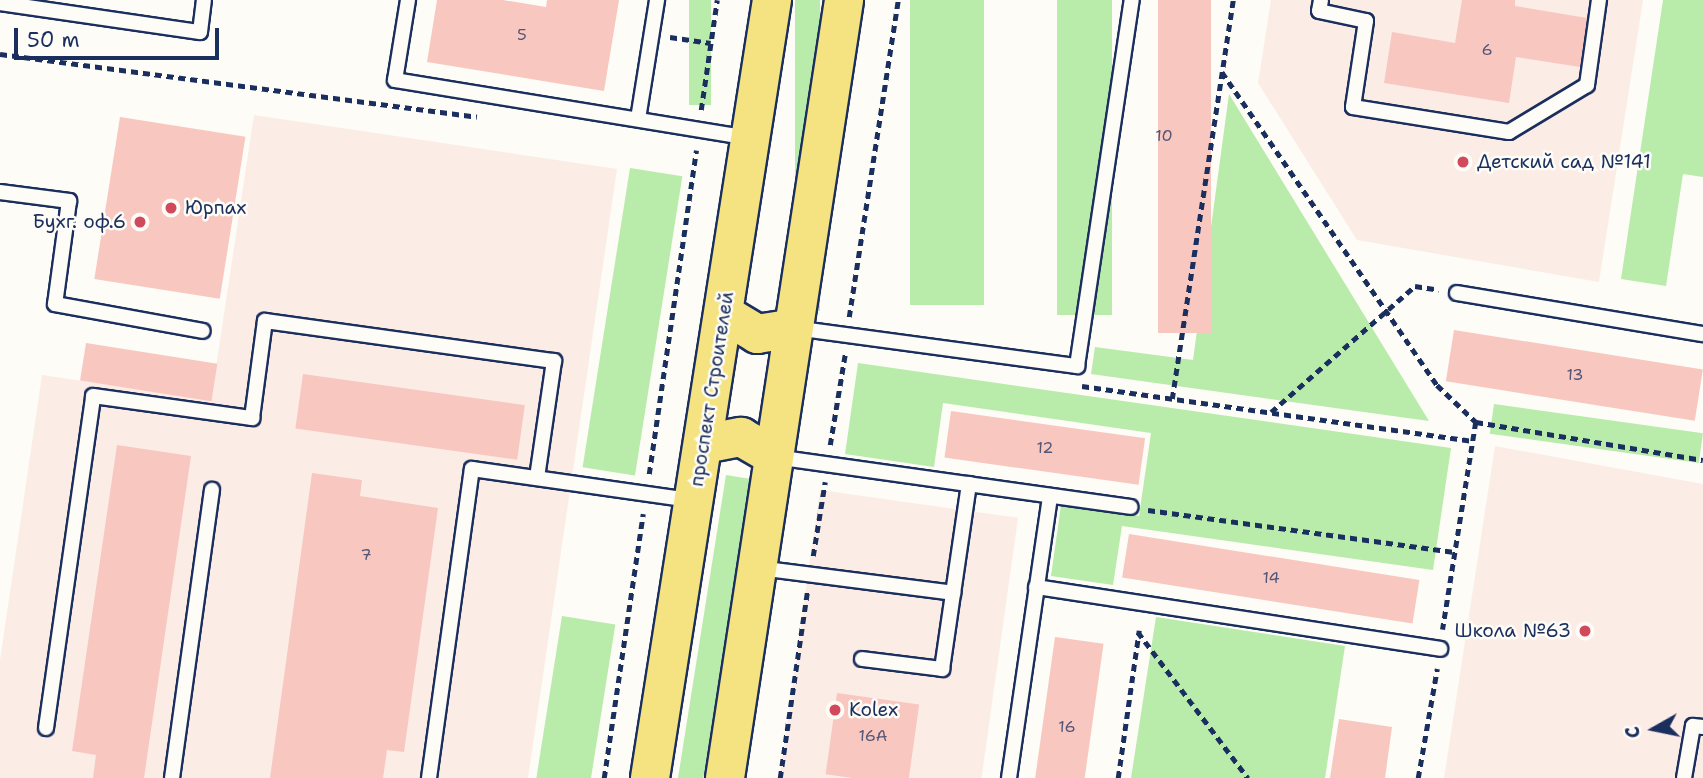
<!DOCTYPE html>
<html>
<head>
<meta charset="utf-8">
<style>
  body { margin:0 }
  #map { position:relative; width:1703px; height:778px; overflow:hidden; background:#fdfcf7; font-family:"Shantell Sans",sans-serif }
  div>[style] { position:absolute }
  .built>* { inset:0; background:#fcece6; transform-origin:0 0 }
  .green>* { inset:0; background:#b9ebab; transform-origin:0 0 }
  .building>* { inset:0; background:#f8c7c0; transform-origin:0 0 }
  .path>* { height:4.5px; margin-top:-2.25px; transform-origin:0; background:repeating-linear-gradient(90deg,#1b2f5e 0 7px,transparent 0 12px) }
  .roads { filter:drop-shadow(2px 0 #1b2f5e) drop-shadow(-2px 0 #1b2f5e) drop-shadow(0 2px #1b2f5e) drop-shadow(0 -2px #1b2f5e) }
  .service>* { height:14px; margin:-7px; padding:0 7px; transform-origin:7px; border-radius:7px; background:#fdfcf7 }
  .primary>* { height:38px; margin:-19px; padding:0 19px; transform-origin:19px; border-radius:19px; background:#f5e382 }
  .dots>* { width:19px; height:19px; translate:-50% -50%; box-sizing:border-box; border:4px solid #fdfcf7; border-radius:50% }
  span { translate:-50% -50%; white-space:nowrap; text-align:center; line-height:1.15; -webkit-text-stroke:5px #fdfcf7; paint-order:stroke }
  .number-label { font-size:16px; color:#525576 }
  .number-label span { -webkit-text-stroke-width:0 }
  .poi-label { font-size:19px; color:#1b2f5e }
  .left { translate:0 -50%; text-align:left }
  .right { translate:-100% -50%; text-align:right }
  .street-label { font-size:19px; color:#1b2f5e }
  .north { position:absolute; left:1619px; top:694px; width:70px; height:70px; -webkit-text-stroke:5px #fdfcf7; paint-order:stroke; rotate:261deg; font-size:19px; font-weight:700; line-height:28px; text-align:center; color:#1b2f5e }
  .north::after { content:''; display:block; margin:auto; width:24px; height:32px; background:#1b2f5e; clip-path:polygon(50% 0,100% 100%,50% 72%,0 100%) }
  .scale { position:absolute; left:14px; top:28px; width:205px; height:32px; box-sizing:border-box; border:4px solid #1b2f5e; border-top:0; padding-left:9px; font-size:21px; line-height:24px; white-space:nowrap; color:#1b2f5e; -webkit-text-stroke:5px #fdfcf7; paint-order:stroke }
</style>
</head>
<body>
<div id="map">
  <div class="built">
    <i style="clip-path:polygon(1271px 0,1643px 0,1599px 282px,1357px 240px,1258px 83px)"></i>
    <i style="clip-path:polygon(254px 115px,617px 169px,528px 778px,0 778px,0 660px,42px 375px,211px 400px)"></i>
    <i style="clip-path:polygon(1495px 446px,1703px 484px,1703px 778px,1444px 778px)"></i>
    <i style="left:820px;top:490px;width:200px;height:292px;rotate:8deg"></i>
  </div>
  <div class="green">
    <i style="left:689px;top:0;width:22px;height:105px"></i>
    <i style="left:795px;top:0;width:25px;height:311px"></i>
    <i style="left:910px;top:0;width:74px;height:305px"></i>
    <i style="left:1057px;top:0;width:55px;height:315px"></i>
    <i style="clip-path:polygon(1663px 0,1703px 0,1703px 177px,1683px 174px,1666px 286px,1621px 279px)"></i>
    <i style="clip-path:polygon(1229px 94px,1429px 421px,1091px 374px,1095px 347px,1193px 360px)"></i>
    <i style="left:630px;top:168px;width:53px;height:303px;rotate:9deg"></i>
    <i style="clip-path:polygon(858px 363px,1451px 448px,1433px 570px,1122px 526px,1113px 585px,1051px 576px,1061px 505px,1139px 516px,1151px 433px,943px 403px,934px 467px,845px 454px)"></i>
    <i style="left:1494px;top:404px;width:211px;height:30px;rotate:8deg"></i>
    <i style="left:726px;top:475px;width:25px;height:307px;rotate:9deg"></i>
    <i style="left:562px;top:616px;width:54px;height:164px;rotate:9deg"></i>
    <i style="clip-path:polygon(1156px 617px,1345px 646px,1325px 778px,1131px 778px)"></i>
  </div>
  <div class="building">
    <i style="clip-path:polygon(437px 0,503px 0,546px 7px,547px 0,619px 0,604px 91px,427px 62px)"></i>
    <i style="left:1158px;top:0;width:53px;height:333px"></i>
    <i style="clip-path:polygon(1462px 0,1515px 0,1515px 6px,1587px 18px,1580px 67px,1516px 57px,1509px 103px,1384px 83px,1392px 32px,1455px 43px)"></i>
    <i style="left:120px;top:117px;width:127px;height:164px;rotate:9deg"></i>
    <i style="left:1454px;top:330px;width:252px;height:52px;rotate:9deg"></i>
    <i style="left:86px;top:343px;width:133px;height:38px;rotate:9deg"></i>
    <i style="left:303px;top:374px;width:224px;height:55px;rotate:8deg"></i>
    <i style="left:951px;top:411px;width:196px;height:47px;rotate:8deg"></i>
    <i style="clip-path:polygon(117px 445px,191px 456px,144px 778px,93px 778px,96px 755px,72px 751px)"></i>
    <i style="clip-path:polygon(312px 473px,362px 480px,360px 496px,438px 508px,404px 752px,387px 750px,383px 778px,270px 778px)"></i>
    <i style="left:1129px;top:534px;width:294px;height:44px;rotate:9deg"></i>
    <i style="left:1055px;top:637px;width:49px;height:143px;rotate:8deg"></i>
    <i style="left:837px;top:693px;width:83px;height:82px;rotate:8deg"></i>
    <i style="clip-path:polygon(1339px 719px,1392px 727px,1385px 778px,1330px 778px)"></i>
  </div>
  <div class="path">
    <i style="left:670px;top:37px;width:41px;rotate:8.3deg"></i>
    <i style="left:0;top:54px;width:481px;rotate:7.5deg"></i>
    <i style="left:1222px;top:72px;width:380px;rotate:55.5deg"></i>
    <i style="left:1437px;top:385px;width:54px;rotate:43.5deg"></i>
    <i style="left:1476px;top:422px;width:210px;rotate:99.1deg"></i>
    <i style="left:701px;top:110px;width:111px;rotate:-81.7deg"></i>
    <i style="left:849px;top:317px;width:321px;rotate:-81.2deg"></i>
    <i style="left:1082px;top:386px;width:395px;rotate:8deg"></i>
    <i style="left:1172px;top:399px;width:404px;rotate:-81.3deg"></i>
    <i style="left:1271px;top:412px;width:191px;rotate:-41.2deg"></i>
    <i style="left:1415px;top:286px;width:24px;rotate:9deg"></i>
    <i style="left:1476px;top:422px;width:230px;rotate:9.5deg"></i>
    <i style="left:830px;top:445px;width:92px;rotate:-80.6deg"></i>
    <i style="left:649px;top:474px;width:327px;rotate:-81.7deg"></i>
    <i style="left:1148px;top:510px;width:311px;rotate:7.8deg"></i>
    <i style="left:813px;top:556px;width:75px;rotate:-80.8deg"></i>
    <i style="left:1138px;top:632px;width:183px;rotate:53deg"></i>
    <i style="left:604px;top:778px;width:267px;rotate:-81.6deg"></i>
    <i style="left:780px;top:778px;width:188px;rotate:-81.7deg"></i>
    <i style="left:1118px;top:778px;width:149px;rotate:-81.9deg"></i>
    <i style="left:1418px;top:778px;width:111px;rotate:-80.1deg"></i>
  </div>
  <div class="roads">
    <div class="service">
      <i style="left:408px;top:0;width:81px;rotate:99.2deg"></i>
      <i style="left:395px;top:80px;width:359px;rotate:9.3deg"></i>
      <i style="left:1321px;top:0;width:11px;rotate:100deg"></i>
      <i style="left:1319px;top:11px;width:48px;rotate:12deg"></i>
      <i style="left:1366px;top:21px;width:87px;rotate:98.6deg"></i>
      <i style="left:1353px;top:107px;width:158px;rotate:9.1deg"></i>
      <i style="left:1509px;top:132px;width:91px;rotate:-31.1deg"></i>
      <i style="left:1587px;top:85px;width:86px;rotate:-82deg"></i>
      <i style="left:0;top:3px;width:202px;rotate:8.3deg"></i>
      <i style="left:200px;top:32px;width:32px;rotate:-83deg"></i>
      <i style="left:638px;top:119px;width:121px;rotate:-80.9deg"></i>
      <i style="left:0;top:192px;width:70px;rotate:7.4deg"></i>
      <i style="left:69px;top:201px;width:104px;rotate:97.7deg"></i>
      <i style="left:55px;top:304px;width:150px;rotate:10.3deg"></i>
      <i style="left:1457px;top:293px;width:249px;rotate:9.5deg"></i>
      <i style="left:795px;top:328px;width:285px;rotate:7.7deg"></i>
      <i style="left:1077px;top:366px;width:370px;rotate:-81.5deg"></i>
      <i style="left:775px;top:457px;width:359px;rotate:8deg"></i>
      <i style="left:759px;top:568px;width:196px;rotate:7.3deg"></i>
      <i style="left:1036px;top:587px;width:409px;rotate:8.7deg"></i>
      <i style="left:862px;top:659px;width:81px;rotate:7.1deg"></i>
      <i style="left:942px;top:669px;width:187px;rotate:-81.7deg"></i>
      <i style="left:46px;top:728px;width:335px;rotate:-81.9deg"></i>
      <i style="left:93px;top:396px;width:161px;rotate:7.9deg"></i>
      <i style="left:252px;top:418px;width:98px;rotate:-82.4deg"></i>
      <i style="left:265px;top:321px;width:292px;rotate:7.9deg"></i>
      <i style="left:554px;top:361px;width:118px;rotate:98.3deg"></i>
      <i style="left:172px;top:778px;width:291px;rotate:-82.1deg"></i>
      <i style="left:429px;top:778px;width:312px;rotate:-82.1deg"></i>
      <i style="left:472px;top:469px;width:221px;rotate:8.1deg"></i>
      <i style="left:1009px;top:778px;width:285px;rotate:-81.7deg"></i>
      <i style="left:1684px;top:778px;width:53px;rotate:-80.2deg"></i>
      <i style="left:1693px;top:726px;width:10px;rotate:6deg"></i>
    </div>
    <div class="primary">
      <i style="left:724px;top:314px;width:39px;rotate:31deg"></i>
      <i style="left:757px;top:334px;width:37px;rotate:-9deg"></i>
      <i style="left:704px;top:444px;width:38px;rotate:-11deg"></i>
      <i style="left:741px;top:437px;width:38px;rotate:30deg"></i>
      <i style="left:650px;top:778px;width:788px;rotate:-81.09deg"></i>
      <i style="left:725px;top:778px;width:787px;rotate:-81.3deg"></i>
    </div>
  </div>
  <div class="dots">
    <i style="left:1463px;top:162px;background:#d1495b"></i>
    <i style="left:171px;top:208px;background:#d1495b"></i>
    <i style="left:140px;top:222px;background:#d1495b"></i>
    <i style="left:1585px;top:631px;background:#d1495b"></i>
    <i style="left:835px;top:710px;background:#d1495b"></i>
  </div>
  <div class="number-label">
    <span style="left:522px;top:35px">5</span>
    <span style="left:1487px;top:50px">6</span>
    <span style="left:1164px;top:136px">10</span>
    <span style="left:1575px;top:375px">13</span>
    <span style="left:1045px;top:448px">12</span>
    <span style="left:366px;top:555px">7</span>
    <span style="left:1271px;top:578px">14</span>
    <span style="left:1067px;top:727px">16</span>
    <span style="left:873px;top:736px">16А</span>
  </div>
  <div class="poi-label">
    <span class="left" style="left:1477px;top:162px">Детский сад №141</span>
    <span class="left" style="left:185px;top:208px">Юрпах</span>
    <span class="right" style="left:126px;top:222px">Бухг. оф.6</span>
    <span class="right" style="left:1571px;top:631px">Школа №63</span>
    <span class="left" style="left:849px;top:710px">Kolex</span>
  </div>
  <div class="street-label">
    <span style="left:712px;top:389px;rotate:-81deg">проспект Строителей</span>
  </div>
  <div class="north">С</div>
  <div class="scale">50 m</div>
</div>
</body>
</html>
